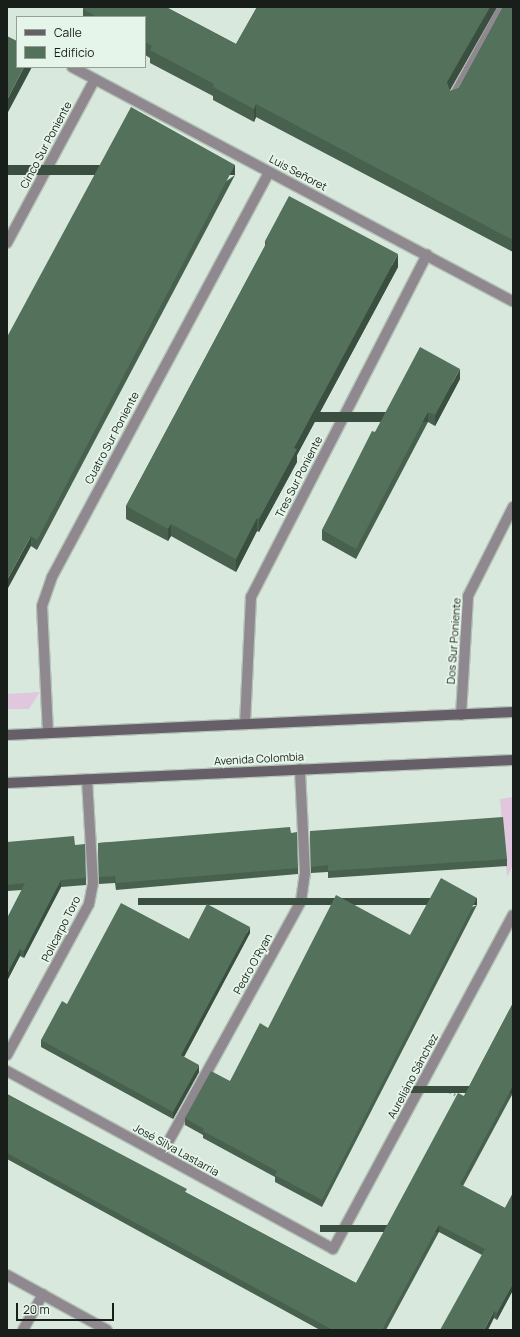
<!DOCTYPE html>
<html>
<head>
<meta charset="utf-8">
<style>
  body { margin:0 }
  #map { position:relative; width:520px; height:1337px; overflow:hidden; background:#d8e8dc; font-family:Manrope,sans-serif }
  div>[style] { position:absolute }
  .green>* { inset:0; background:#e0c7dd }
  .path>* { height:2.5px; margin-top:-1.25px; transform-origin:0; background:repeating-linear-gradient(90deg,#9da9a0 0 2px,transparent 0 5px) }
  .roads { filter:drop-shadow(1px 0 #b5c4b9) drop-shadow(-1px 0 #b5c4b9) drop-shadow(0 1px #b5c4b9) drop-shadow(0 -1px #b5c4b9) }
  .street>* { height:10px; margin:-5px; padding:0 5px; transform-origin:5px; border-radius:5px; background:#8f898f }
  .secondary>* { height:10px; margin:-5px; padding:0 5px; transform-origin:5px; border-radius:5px; background:#675f67 }
  .wall>* { inset:0; background:#48614e }
  .shaded-wall>* { inset:0; background:#3b4f40; transform-origin:0 0 }
  .building>* { inset:0; background:#54715b }
  span { translate:-50% -50%; white-space:nowrap; text-align:center; line-height:1.15; -webkit-text-stroke:3.5px #e6f5e9; paint-order:stroke }
  .street-label { font-size:11px; color:#181e1a }
  .frame { position:absolute; inset:0; border:8px solid #181e1a; pointer-events:none }
  .legend { position:absolute; left:16px; top:16px; width:130px; height:52px; box-sizing:border-box; background:#e6f5e9; border:1px solid #949f96; margin:0; padding:5px 7px; list-style:none; font-size:12px; color:#181e1a }
  .legend li { display:flex; align-items:center; gap:8px; height:20px }
  .legend b { width:20px; border:1px solid #949f96 }
  .scale { position:absolute; left:16px; top:1303px; width:98px; height:18px; box-sizing:border-box; border:2px solid #181e1a; border-top:0; padding-left:5px; font-size:12px; line-height:14px; white-space:nowrap; color:#181e1a; -webkit-text-stroke:3px #e6f5e9; paint-order:stroke }
</style>
</head>
<body>
<div id="map">
  <div class="green">
    <i style="clip-path:polygon(40px 692px,29px 709px,7px 709px,7px 694px)"></i>
    <i style="clip-path:polygon(513px 797px,513px 865px,507px 877px,500px 799px)"></i>
  </div>
  <div class="path">
    <i style="left:445px;top:1089px;width:17px;rotate:28deg"></i>
  </div>
  <div class="roads">
    <div class="street">
      <i style="left:72px;top:67px;width:499px;rotate:28deg"></i>
      <i style="left:453px;top:98px;width:104px;rotate:-61.2deg"></i>
      <i style="left:7px;top:243px;width:186px;rotate:-61.8deg"></i>
      <i style="left:461px;top:715px;width:119px;rotate:-86.6deg"></i>
      <i style="left:468px;top:596px;width:100px;rotate:-63.2deg"></i>
      <i style="left:245px;top:724px;width:127px;rotate:-87.3deg"></i>
      <i style="left:251px;top:597px;width:385px;rotate:-62.8deg"></i>
      <i style="left:48px;top:733px;width:127px;rotate:-92.7deg"></i>
      <i style="left:42px;top:606px;width:31px;rotate:-71deg"></i>
      <i style="left:52px;top:577px;width:459px;rotate:-61.8deg"></i>
      <i style="left:7px;top:1055px;width:172px;rotate:-61.5deg"></i>
      <i style="left:89px;top:904px;width:21px;rotate:-79deg"></i>
      <i style="left:93px;top:883px;width:104px;rotate:-93.3deg"></i>
      <i style="left:7px;top:1071px;width:371px;rotate:28.6deg"></i>
      <i style="left:333px;top:1249px;width:379px;rotate:-61.7deg"></i>
      <i style="left:161px;top:1155px;width:290px;rotate:-61.1deg"></i>
      <i style="left:301px;top:901px;width:28px;rotate:-82deg"></i>
      <i style="left:305px;top:873px;width:104px;rotate:-92.8deg"></i>
      <i style="left:7px;top:1275px;width:114px;rotate:28.8deg"></i>
      <i style="left:23px;top:1330px;width:41px;rotate:-60.9deg"></i>
    </div>
    <div class="secondary">
      <i style="left:7px;top:735px;width:507px;rotate:-2.6deg"></i>
      <i style="left:7px;top:783px;width:507px;rotate:-2.6deg"></i>
    </div>
  </div>
  <div class="wall">
    <i style="clip-path:polygon(84px 7px,166px 7px,236px 44px,257px 7px,320px 7px,320px 8px,327px 7px,497px 7px,450px 90px,450px 91px,459px 88px,503px 7px,513px 7px,513px 252px,256px 117px,254px 122px,213px 100px,213px 96px,150px 63px,150px 58px,145px 55px,145px 17px,83px 17px,83px 9px)"></i>
    <i style="clip-path:polygon(235px 175px,37px 550px,31px 546px,7px 337px)"></i>
    <i style="clip-path:polygon(265px 241px,398px 267px,297px 455px,297px 462px,259px 532px,257px 531px,236px 572px,171px 536px,168px 541px,126px 519px,126px 506px,265px 246px)"></i>
    <i style="clip-path:polygon(460px 379px,435px 426px,428px 422px,356px 559px,322px 540px,322px 530px,375px 432px)"></i>
    <i style="clip-path:polygon(310px 831px,507px 859px,507px 866px,328px 878px,328px 872px,311px 873px)"></i>
    <i style="clip-path:polygon(291px 833px,298px 868px,298px 874px,116px 890px,115px 883px,99px 884px,98px 843px)"></i>
    <i style="clip-path:polygon(7px 842px,75px 845px,86px 878px,86px 885px,61px 887px,24px 958px,20px 956px,7px 981px,22px 890px,7px 891px)"></i>
    <i style="clip-path:polygon(477px 905px,322px 1207px,275px 1182px,275px 1177px,203px 1138px,203px 1135px,185px 1125px,185px 1118px,230px 1081px,268px 1028px,410px 935px)"></i>
    <i style="clip-path:polygon(250px 933px,184px 1057px,199px 1072px,173px 1119px,41px 1047px,41px 1040px,189px 939px)"></i>
    <i style="clip-path:polygon(513px 1003px,513px 1093px,463px 1186px,505px 1208px,513px 1193px,513px 1290px,497px 1320px,494px 1318px,482px 1255px,439px 1232px,386px 1330px,320px 1330px,7px 1159px,7px 1094px,187px 1193px,356px 1283px,464px 1096px)"></i>
  </div>
  <div class="shaded-wall">
    <i style="clip-path:polygon(490px 7px,497px 7px,447px 95px,447px 82px)"></i>
    <i style="clip-path:polygon(24px 67px,32px 67px,7px 114px,7px 100px)"></i>
    <i style="clip-path:polygon(256px 104px,256px 117px,254px 122px,254px 109px)"></i>
    <i style="left:235px;top:165px;width:10px;height:424px;rotate:90deg"></i>
    <i style="clip-path:polygon(398px 254px,398px 267px,297px 455px,297px 462px,259px 532px,259px 519px,294px 448px)"></i>
    <i style="clip-path:polygon(460px 369px,460px 379px,435px 426px,435px 415px)"></i>
    <i style="left:428px;top:412px;width:10px;height:155px;rotate:90deg"></i>
    <i style="clip-path:polygon(257px 518px,257px 531px,236px 572px,236px 559px)"></i>
    <i style="clip-path:polygon(171px 524px,171px 536px,168px 541px,168px 529px)"></i>
    <i style="clip-path:polygon(31px 536px,31px 546px,7px 590px,7px 580px)"></i>
    <i style="clip-path:polygon(61px 880px,61px 887px,24px 958px,24px 951px)"></i>
    <i style="left:477px;top:898px;width:7px;height:339px;rotate:90deg"></i>
    <i style="clip-path:polygon(250px 927px,250px 933px,181px 1062px,181px 1055px)"></i>
    <i style="clip-path:polygon(20px 949px,20px 956px,7px 981px,7px 974px)"></i>
    <i style="clip-path:polygon(199px 1065px,199px 1072px,173px 1119px,173px 1112px)"></i>
    <i style="left:513px;top:1086px;width:7px;height:111px;rotate:90deg"></i>
    <i style="left:439px;top:1225px;width:7px;height:119px;rotate:90deg"></i>
    <i style="clip-path:polygon(513px 1284px,513px 1290px,497px 1320px,497px 1313px)"></i>
    <i style="clip-path:polygon(494px 1311px,494px 1318px,488px 1330px,484px 1330px)"></i>
  </div>
  <div class="building">
    <i style="clip-path:polygon(84px 7px,166px 7px,236px 44px,257px 7px,320px 7px,320px 8px,327px 7px,490px 7px,447px 82px,450px 91px,459px 88px,503px 7px,513px 7px,513px 240px,256px 104px,254px 109px,213px 87px,214px 84px,150px 50px,152px 46px,145px 42px,145px 17px,97px 17px,83px 9px)"></i>
    <i style="clip-path:polygon(7px 36px,17px 41px,17px 67px,24px 67px,7px 100px)"></i>
    <i style="clip-path:polygon(131px 107px,235px 165px,37px 540px,31px 536px,7px 580px,7px 337px)"></i>
    <i style="clip-path:polygon(289px 196px,398px 254px,294px 448px,297px 449px,259px 519px,257px 518px,236px 559px,171px 524px,168px 529px,126px 506px,267px 242px,265px 241px)"></i>
    <i style="clip-path:polygon(420px 347px,460px 369px,435px 415px,428px 412px,356px 549px,322px 530px,372px 431px,375px 432px)"></i>
    <i style="clip-path:polygon(503px 817px,507px 859px,328px 871px,328px 865px,311px 867px,310px 831px)"></i>
    <i style="clip-path:polygon(290px 827px,291px 833px,297px 832px,298px 868px,116px 883px,115px 876px,99px 877px,98px 843px)"></i>
    <i style="clip-path:polygon(74px 836px,75px 845px,85px 844px,86px 878px,61px 880px,24px 951px,20px 949px,7px 974px,7px 918px,25px 883px,7px 885px,7px 842px)"></i>
    <i style="clip-path:polygon(441px 878px,477px 898px,322px 1200px,275px 1175px,277px 1171px,203px 1131px,204px 1129px,185px 1118px,211px 1071px,230px 1081px,260px 1023px,268px 1028px,336px 895px,410px 935px)"></i>
    <i style="clip-path:polygon(121px 903px,189px 939px,207px 904px,250px 927px,181px 1055px,199px 1065px,173px 1112px,41px 1040px,62px 1001px,67px 1004px)"></i>
    <i style="clip-path:polygon(513px 1003px,513px 1086px,460px 1184px,505px 1208px,513px 1193px,513px 1284px,497px 1313px,494px 1311px,484px 1330px,440px 1330px,485px 1249px,439px 1225px,382px 1330px,331px 1330px,331px 1329px,7px 1153px,7px 1094px,187px 1189px,185px 1192px,356px 1283px,458px 1093px,464px 1096px)"></i>
  </div>
  <div class="street-label">
    <span style="left:46px;top:145px;rotate:-62deg">Cinco Sur Poniente</span>
    <span style="left:298px;top:173px;rotate:28deg">Luis Señoret</span>
    <span style="left:112px;top:438px;rotate:-62deg">Cuatro Sur Poniente</span>
    <span style="left:299px;top:477px;rotate:-63deg">Tres Sur Poniente</span>
    <span style="left:454px;top:641px;rotate:-86deg">Dos Sur Poniente</span>
    <span style="left:259px;top:759px;rotate:-3deg">Avenida Colombia</span>
    <span style="left:61px;top:929px;rotate:-63deg">Policarpo Toro</span>
    <span style="left:253px;top:964px;rotate:-61deg">Pedro O'Ryan</span>
    <span style="left:413px;top:1076px;rotate:-62deg">Aureliano Sánchez</span>
    <span style="left:176px;top:1150px;rotate:29deg">José Silva Lastarria</span>
  </div>
  <div class="frame"></div>
  <ul class="legend">
  <li><b style="height:5px;background:#675f67"></b>Calle</li>
  <li><b style="height:11px;background:#54715b"></b>Edificio</li>
  </ul>
  <div class="scale">20 m</div>
</div>
</body>
</html>
